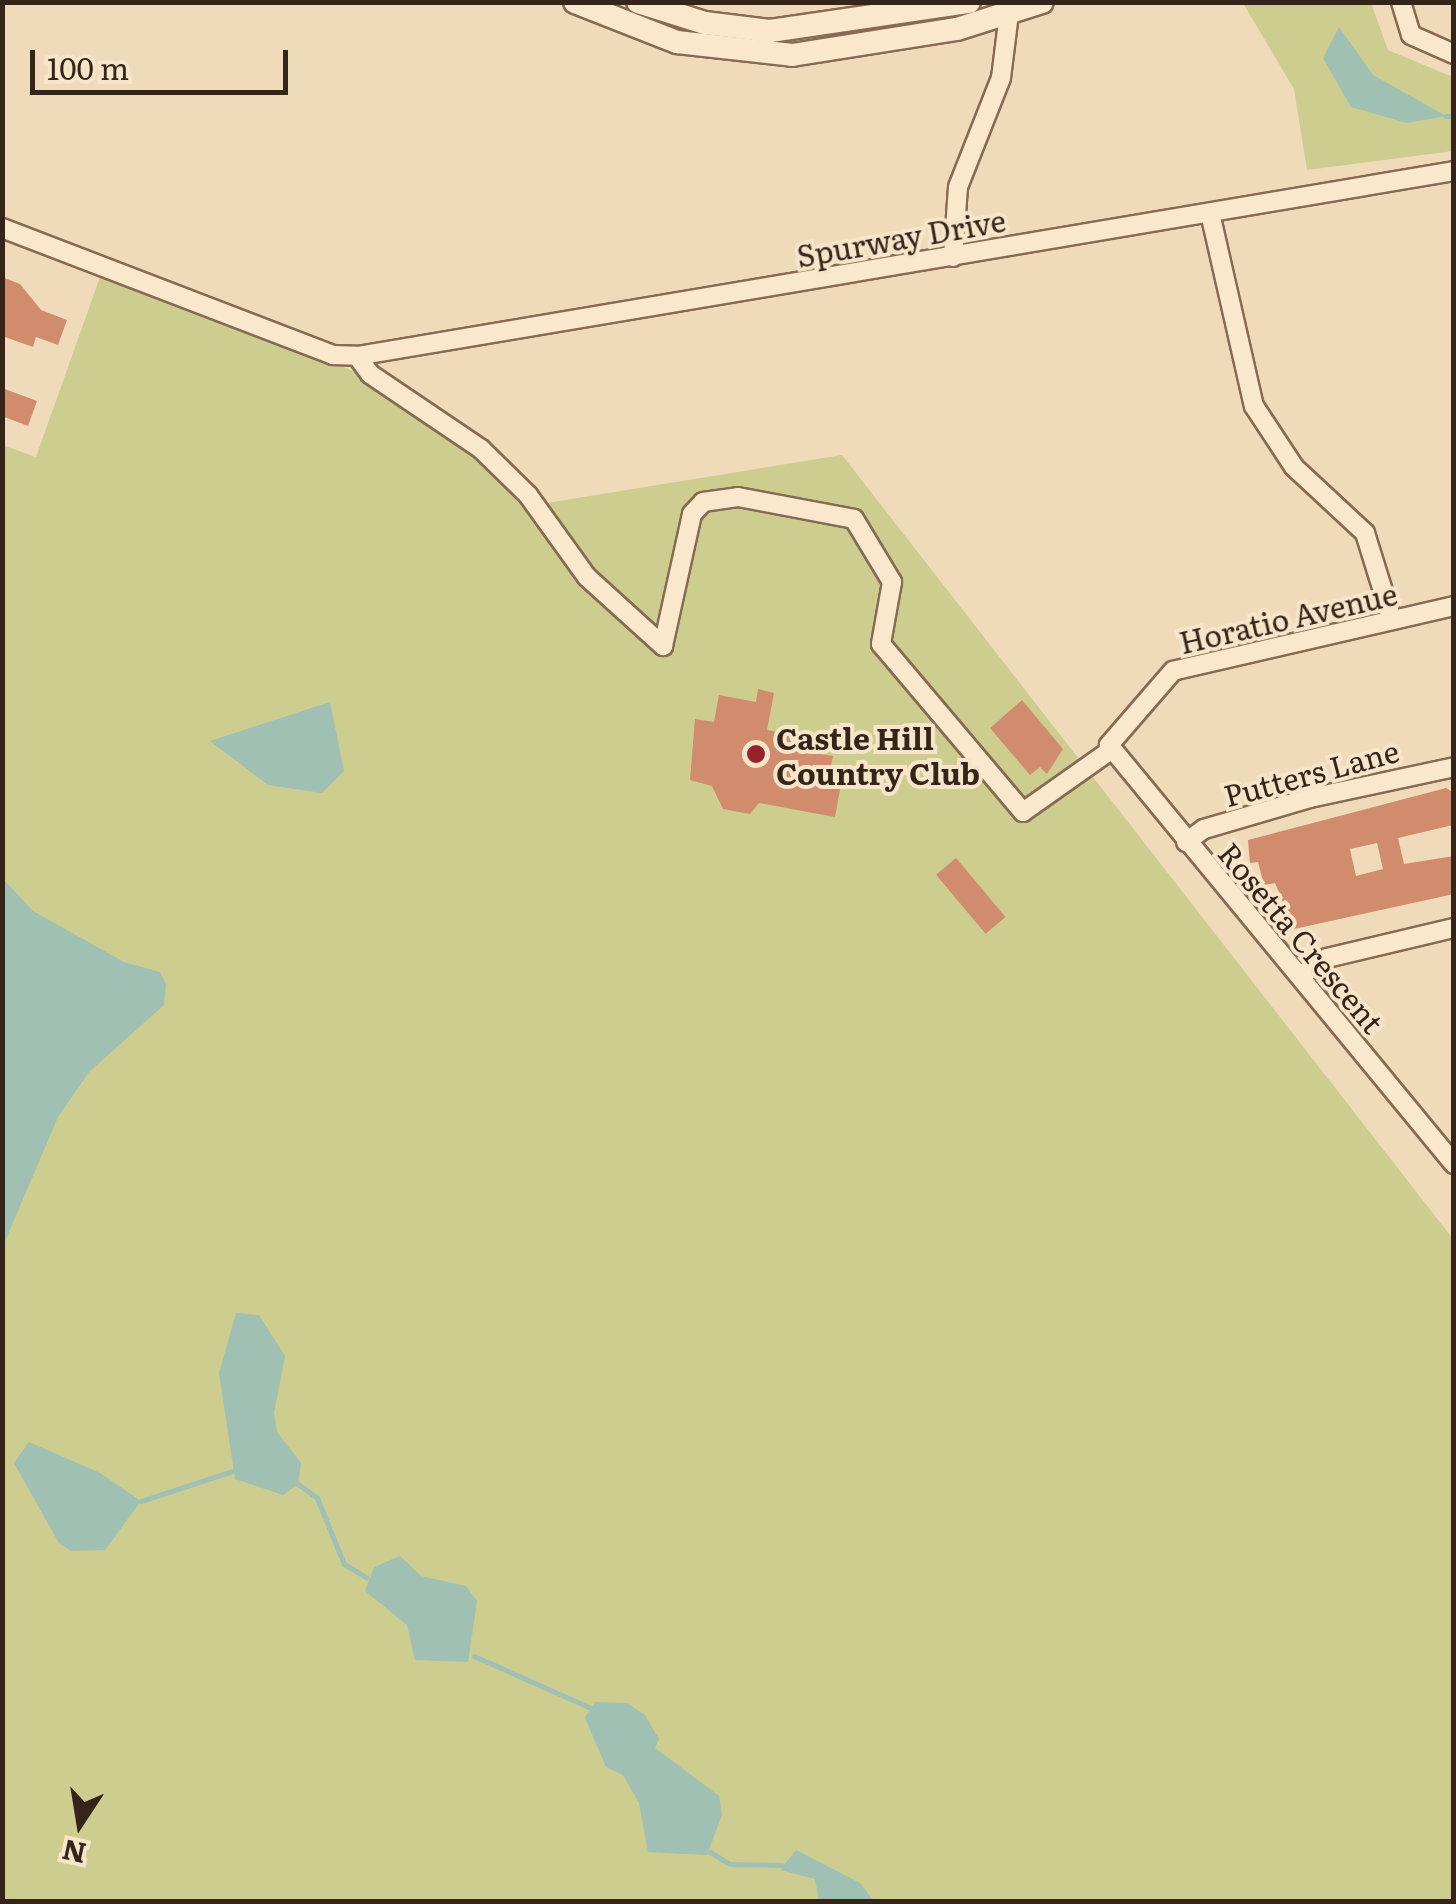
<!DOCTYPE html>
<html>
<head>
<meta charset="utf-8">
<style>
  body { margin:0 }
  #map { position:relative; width:1456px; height:1904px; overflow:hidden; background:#efdaba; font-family:Literata,serif }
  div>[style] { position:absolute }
  .green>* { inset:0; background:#cccd8e }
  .water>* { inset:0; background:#9fc0b2 }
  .stream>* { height:5px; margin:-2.5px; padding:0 2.5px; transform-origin:2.5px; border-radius:2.5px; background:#9fc0b2 }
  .building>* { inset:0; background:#d08c6d; transform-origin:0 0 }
  .roads { filter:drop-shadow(2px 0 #876a54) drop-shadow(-2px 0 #876a54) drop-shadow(0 2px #876a54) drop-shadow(0 -2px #876a54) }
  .street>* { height:18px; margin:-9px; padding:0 9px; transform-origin:9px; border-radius:9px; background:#fae8cd }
  .secondary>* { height:22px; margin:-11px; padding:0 11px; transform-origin:11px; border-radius:11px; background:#fae8cd }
  .dots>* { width:28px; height:28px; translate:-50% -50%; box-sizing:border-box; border:5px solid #f7e5c9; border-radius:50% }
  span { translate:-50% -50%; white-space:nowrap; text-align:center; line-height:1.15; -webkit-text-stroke:8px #f7e5c9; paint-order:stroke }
  .street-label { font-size:30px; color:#35241a }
  .poi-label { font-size:30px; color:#35241a; font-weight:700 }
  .left { translate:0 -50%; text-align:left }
  .frame { position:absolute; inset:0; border:5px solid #35241a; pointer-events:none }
  .north { position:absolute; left:30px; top:1774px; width:100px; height:100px; -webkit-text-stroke:8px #f7e5c9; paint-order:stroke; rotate:192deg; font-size:28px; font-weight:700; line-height:40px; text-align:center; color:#35241a }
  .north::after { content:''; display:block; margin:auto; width:35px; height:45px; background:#35241a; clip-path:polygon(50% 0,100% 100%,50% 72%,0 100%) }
  .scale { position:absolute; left:30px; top:50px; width:258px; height:45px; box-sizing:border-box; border:5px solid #35241a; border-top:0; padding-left:12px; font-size:30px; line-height:35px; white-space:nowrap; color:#35241a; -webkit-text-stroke:8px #f7e5c9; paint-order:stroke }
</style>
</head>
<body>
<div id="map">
  <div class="green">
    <i style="clip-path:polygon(1243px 3px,1371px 3px,1388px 50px,1453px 77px,1453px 151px,1307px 170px,1294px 89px)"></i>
    <i style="clip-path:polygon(104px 266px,372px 379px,446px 422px,522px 507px,842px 455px,1453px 1239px,1453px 1901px,3px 1901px,2px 445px,36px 457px)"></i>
  </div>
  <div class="water">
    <i style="clip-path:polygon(1339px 27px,1373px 75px,1446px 116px,1407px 123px,1351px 107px,1323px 58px)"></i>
    <i style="clip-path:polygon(330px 702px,344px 771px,322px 793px,268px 785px,210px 741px)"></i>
    <i style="clip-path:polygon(3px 879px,33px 911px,124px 962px,160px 972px,166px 984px,164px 1005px,89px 1072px,58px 1117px,3px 1246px)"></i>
    <i style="clip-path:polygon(236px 1313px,259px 1315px,285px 1356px,274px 1413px,277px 1432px,301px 1463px,298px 1484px,283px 1495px,235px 1479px,219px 1373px)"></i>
    <i style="clip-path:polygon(29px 1442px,100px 1473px,141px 1501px,105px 1550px,71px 1551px,59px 1543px,14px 1463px)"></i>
    <i style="clip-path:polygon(400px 1556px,421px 1576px,466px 1586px,477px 1601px,468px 1662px,415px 1660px,407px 1625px,365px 1591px,374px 1567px)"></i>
    <i style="clip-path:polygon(595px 1702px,627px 1703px,645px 1715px,659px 1739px,655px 1748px,719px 1796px,722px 1815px,707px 1855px,648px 1852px,639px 1803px,623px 1775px,606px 1767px,585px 1718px)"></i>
    <i style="clip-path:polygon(796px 1850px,860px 1883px,874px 1901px,819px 1901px,815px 1879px,780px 1870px)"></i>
  </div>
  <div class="stream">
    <i style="left:1446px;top:116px;width:8px"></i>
    <i style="left:298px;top:1484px;width:24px;rotate:36deg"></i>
    <i style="left:317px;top:1498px;width:71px;rotate:67.8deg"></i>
    <i style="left:344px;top:1564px;width:26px;rotate:31deg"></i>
    <i style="left:141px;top:1501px;width:97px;rotate:-18.1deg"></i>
    <i style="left:474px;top:1656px;width:128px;rotate:24deg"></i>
    <i style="left:710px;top:1852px;width:23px;rotate:31deg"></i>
    <i style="left:730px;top:1864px;width:52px;rotate:1.1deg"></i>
  </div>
  <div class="building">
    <i style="clip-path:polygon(2px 277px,20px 284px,41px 310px,67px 320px,58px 345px,36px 337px,33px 347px,2px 336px)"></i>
    <i style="clip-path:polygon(2px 388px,37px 401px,28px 426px,2px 416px)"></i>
    <i style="clip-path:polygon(758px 689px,774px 693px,767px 730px,807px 738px,803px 751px,833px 756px,831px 766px,844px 768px,835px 817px,759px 803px,750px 814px,723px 809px,712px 786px,690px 780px,695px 719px,714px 722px,719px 695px,756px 702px)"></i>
    <i style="clip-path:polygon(1022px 700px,1063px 749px,1047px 774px,1040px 767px,1030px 775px,990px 728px)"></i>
    <i style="clip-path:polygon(evenodd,1446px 788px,1454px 793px,1453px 825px,1398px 838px,1404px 864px,1454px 856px,1454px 894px,1294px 929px,1275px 883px,1264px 885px,1258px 862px,1250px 863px,1248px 840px,1446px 788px,1377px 843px,1383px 869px,1356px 876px,1350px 849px,1377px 843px)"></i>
    <i style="left:956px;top:858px;width:77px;height:26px;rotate:50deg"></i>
  </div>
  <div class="roads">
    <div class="street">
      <i style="left:1401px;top:2px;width:34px;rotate:73deg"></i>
      <i style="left:1411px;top:35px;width:47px;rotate:23.8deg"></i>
      <i style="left:1210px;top:213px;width:198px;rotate:77.2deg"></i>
      <i style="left:1254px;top:406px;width:73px;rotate:56.7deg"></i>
      <i style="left:1294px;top:467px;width:97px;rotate:42.9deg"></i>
      <i style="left:1365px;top:533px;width:91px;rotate:72.8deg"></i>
      <i style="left:2px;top:228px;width:355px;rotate:21deg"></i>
      <i style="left:333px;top:355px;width:24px;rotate:2deg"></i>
      <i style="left:357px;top:356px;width:1112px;rotate:-9.57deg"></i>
      <i style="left:953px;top:257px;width:70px;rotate:-85.9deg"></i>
      <i style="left:958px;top:187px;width:117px;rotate:-68.5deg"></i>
      <i style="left:1001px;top:78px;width:64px;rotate:-82.9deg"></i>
      <i style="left:357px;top:356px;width:22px;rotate:54deg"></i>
      <i style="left:370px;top:374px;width:134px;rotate:34deg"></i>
      <i style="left:481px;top:449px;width:66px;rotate:44.4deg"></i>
      <i style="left:528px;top:495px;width:101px;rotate:54.3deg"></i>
      <i style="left:587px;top:577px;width:103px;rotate:42.2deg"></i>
      <i style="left:663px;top:646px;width:135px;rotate:-77.6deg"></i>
      <i style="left:692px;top:514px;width:16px;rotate:-47deg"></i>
      <i style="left:703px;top:502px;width:35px;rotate:-8deg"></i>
      <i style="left:738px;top:497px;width:118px;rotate:10.7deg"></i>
      <i style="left:854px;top:519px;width:74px;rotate:58.9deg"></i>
      <i style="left:892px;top:582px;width:63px;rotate:100.1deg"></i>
      <i style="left:881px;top:644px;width:220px;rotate:49.8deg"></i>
      <i style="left:1023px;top:812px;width:108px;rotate:-35.2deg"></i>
      <i style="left:1454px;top:606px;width:288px;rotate:167deg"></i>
      <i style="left:1173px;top:671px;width:98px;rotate:130.9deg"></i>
      <i style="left:1109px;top:745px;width:543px;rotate:50.53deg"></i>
      <i style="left:1186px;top:842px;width:22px;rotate:-36deg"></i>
      <i style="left:1204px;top:829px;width:110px;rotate:-16.3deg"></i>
      <i style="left:1310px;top:798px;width:147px;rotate:-12.1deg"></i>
      <i style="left:1301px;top:975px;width:31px;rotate:-33deg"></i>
      <i style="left:1327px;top:958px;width:130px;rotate:-13.3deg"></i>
    </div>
    <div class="secondary">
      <i style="left:575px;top:2px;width:110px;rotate:21.4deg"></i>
      <i style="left:677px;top:42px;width:116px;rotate:6.4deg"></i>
      <i style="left:792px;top:55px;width:167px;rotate:-9deg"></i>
      <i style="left:957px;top:29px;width:89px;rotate:-17.6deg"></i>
      <i style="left:638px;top:2px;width:70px;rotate:17.4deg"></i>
      <i style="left:705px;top:23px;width:65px;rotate:7deg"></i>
      <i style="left:770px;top:31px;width:201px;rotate:-8.3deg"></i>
    </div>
  </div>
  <div class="dots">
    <i style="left:756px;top:754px;background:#98212e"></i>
  </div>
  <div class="street-label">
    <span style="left:901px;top:237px;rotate:-10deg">Spurway Drive</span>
    <span style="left:1288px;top:617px;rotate:-13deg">Horatio Avenue</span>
    <span style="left:1311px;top:772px;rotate:-15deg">Putters Lane</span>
    <span style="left:1302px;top:937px;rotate:50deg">Rosetta Crescent</span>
  </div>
  <div class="poi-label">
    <span class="left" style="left:776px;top:754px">Castle Hill<br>Country Club</span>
  </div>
  <div class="frame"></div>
  <div class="north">N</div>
  <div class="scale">100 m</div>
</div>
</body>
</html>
